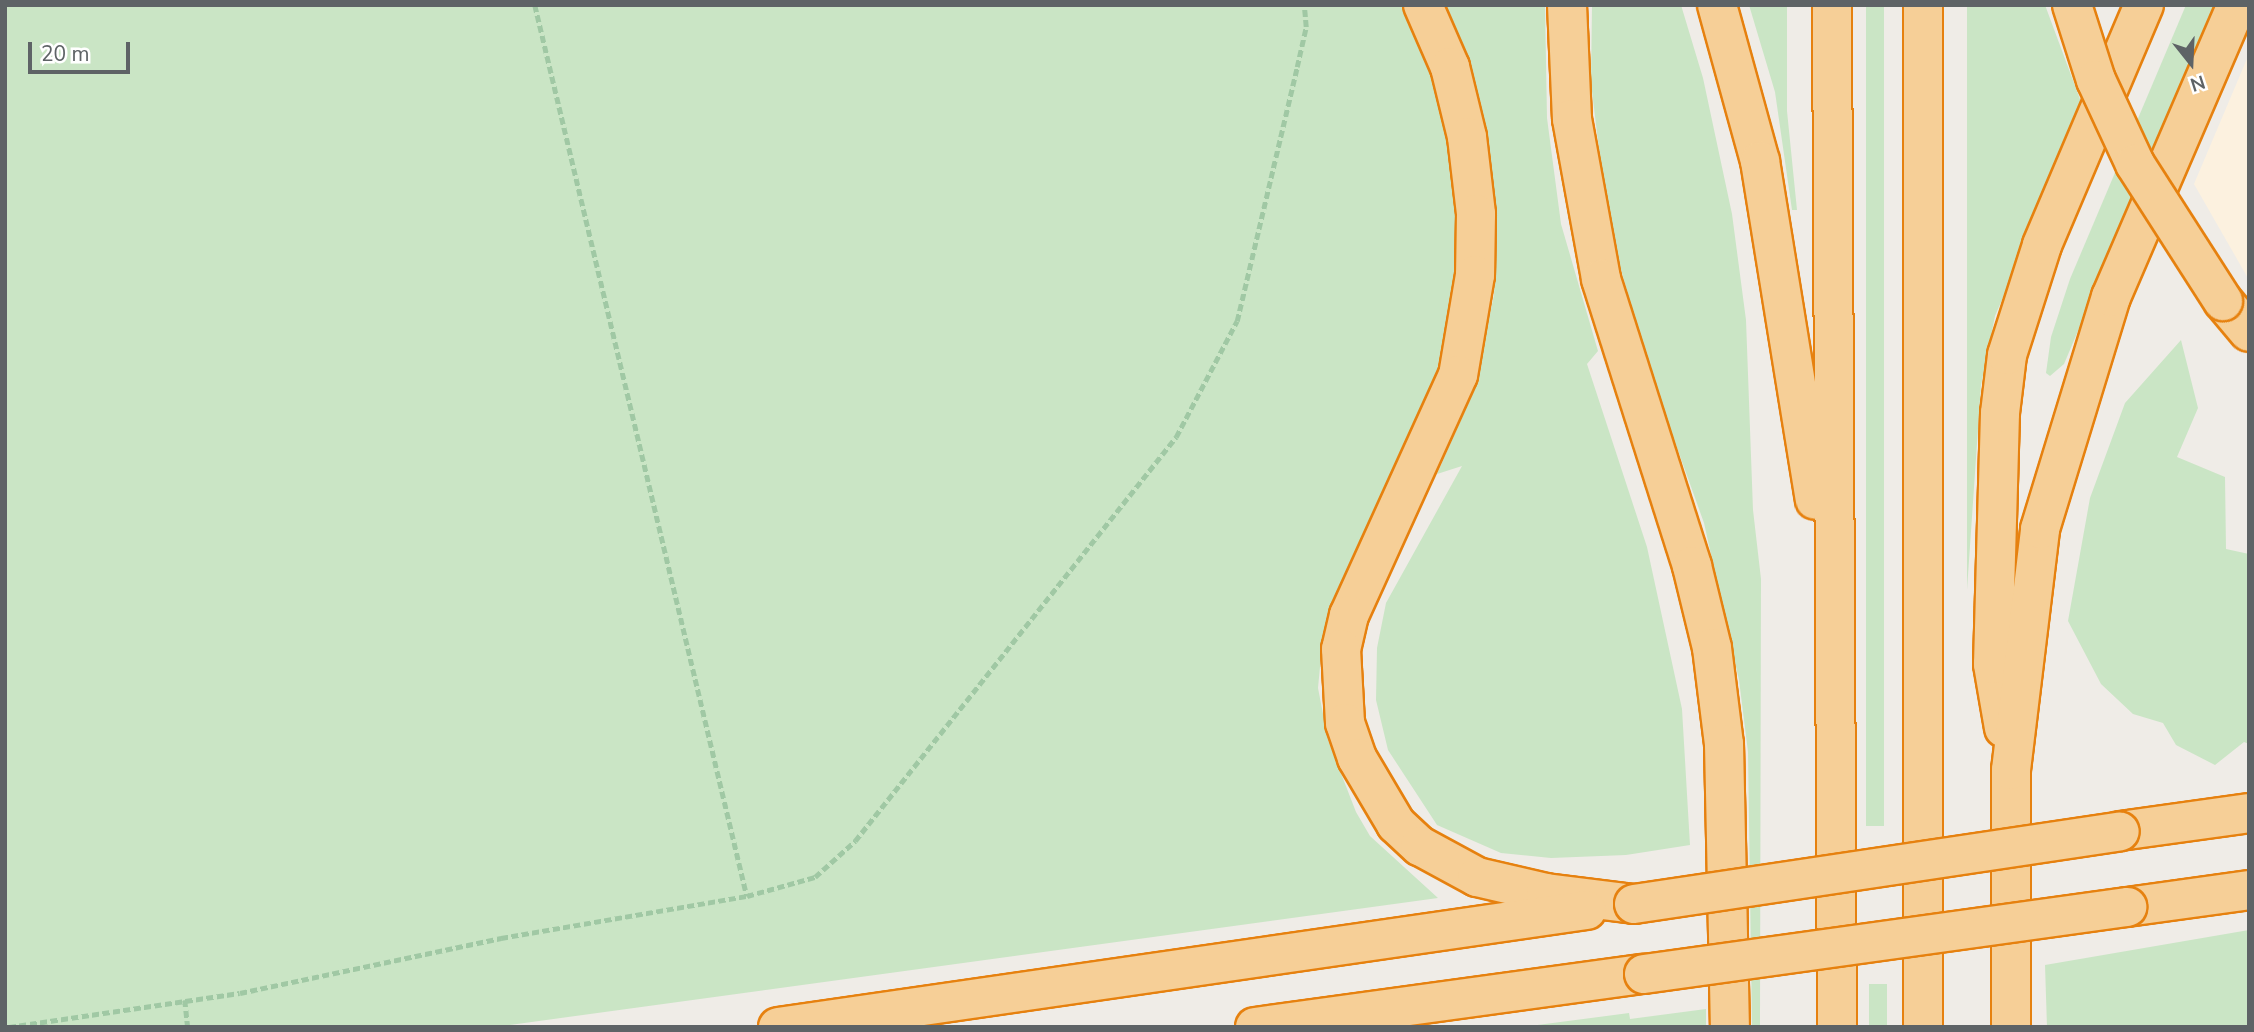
<!DOCTYPE html>
<html>
<head>
<meta charset="utf-8">
<style>
  body { margin:0 }
  #map { position:relative; width:2254px; height:1032px; overflow:hidden; background:#efece7; font-family:"Nunito Sans",sans-serif }
  div>[style] { position:absolute }
  .commercial>* { inset:0; background:#fcf1df }
  .green>* { inset:0; background:#cae5c5; transform-origin:0 0 }
  .path>* { height:4.5px; margin-top:-2.25px; transform-origin:0; background:repeating-linear-gradient(90deg,#a0c8a4 0 7px,transparent 0 10.5px) }
  .roads { filter:drop-shadow(2px 0 #e6810f) drop-shadow(-2px 0 #e6810f) drop-shadow(0 2px #e6810f) drop-shadow(0 -2px #e6810f) }
  .highway>* { height:38px; margin:-19px; padding:0 19px; transform-origin:19px; border-radius:19px; background:#f6cf97 }
  .bridges { filter:drop-shadow(2px 0 #e6810f) drop-shadow(-2px 0 #e6810f) drop-shadow(0 2px #e6810f) drop-shadow(0 -2px #e6810f) }
  .highway-bridge>* { height:38px; margin:-19px; padding:0 19px; transform-origin:19px; border-radius:19px; background:#f6cf97 }
  span { translate:-50% -50%; white-space:nowrap; text-align:center; line-height:1.15; -webkit-text-stroke:7px #fff; paint-order:stroke }
  .frame { position:absolute; inset:0; border:7px solid #5e6366; pointer-events:none }
  .north { position:absolute; left:2156px; top:28px; width:70px; height:70px; -webkit-text-stroke:5px #fff; paint-order:stroke; rotate:162deg; font-size:19px; font-weight:700; line-height:28px; text-align:center; color:#5e6366 }
  .north::after { content:''; display:block; margin:auto; width:24px; height:32px; background:#5e6366; clip-path:polygon(50% 0,100% 100%,50% 72%,0 100%) }
  .scale { position:absolute; left:28px; top:42px; width:102px; height:32px; box-sizing:border-box; border:4px solid #5e6366; border-top:0; padding-left:9px; font-size:21px; line-height:24px; white-space:nowrap; color:#5e6366; -webkit-text-stroke:5px #fff; paint-order:stroke }
</style>
</head>
<body>
<div id="map">
  <div class="commercial">
    <i style="clip-path:polygon(2249px 54px,2249px 280px,2194px 184px)"></i>
  </div>
  <div class="green">
    <i style="clip-path:polygon(5px 5px,1405px 5px,1442px 94px,1458px 164px,1457px 330px,1322px 646px,1318px 688px,1328px 740px,1356px 812px,1370px 836px,1438px 898px,495px 1027px,5px 1027px)"></i>
    <i style="clip-path:polygon(1441px 5px,1545px 5px,1547px 118px,1561px 224px,1598px 351px,1587px 364px,1647px 547px,1682px 709px,1690px 845px,1626px 855px,1551px 858px,1501px 853px,1437px 825px,1388px 750px,1376px 700px,1377px 648px,1386px 603px,1462px 466px,1437px 474px,1473px 393px,1494px 295px,1497px 230px,1491px 161px,1481px 113px)"></i>
    <i style="clip-path:polygon(1592px 5px,1681px 5px,1703px 78px,1732px 214px,1746px 320px,1753px 510px,1761px 579px,1760px 1027px,1752px 1027px,1748px 752px,1739px 680px,1704px 523px,1651px 375px,1608px 224px,1591px 83px)"></i>
    <i style="clip-path:polygon(1749px 5px,1787px 5px,1787px 111px,1797px 210px,1792px 210px,1775px 92px)"></i>
    <i style="left:1866px;top:5px;width:18px;height:821px"></i>
    <i style="clip-path:polygon(1967px 5px,2045px 5px,2084px 110px,1995px 316px,1981px 385px,1967px 590px)"></i>
    <i style="clip-path:polygon(2186px 5px,2216px 5px,2064px 364px,2050px 376px,2046px 373px,2051px 337px,2070px 279px)"></i>
    <i style="clip-path:polygon(2181px 340px,2198px 408px,2177px 457px,2225px 477px,2226px 549px,2249px 554px,2249px 744px,2244px 742px,2215px 765px,2176px 745px,2163px 723px,2133px 714px,2101px 684px,2068px 621px,2090px 498px,2125px 403px)"></i>
    <i style="clip-path:polygon(2249px 930px,2249px 1027px,2047px 1027px,2045px 965px)"></i>
    <i style="left:1887px;top:984px;width:43px;height:18px;rotate:90deg"></i>
    <i style="clip-path:polygon(1706px 1009px,1706px 1027px,1523px 1027px,1629px 1013px,1630px 1019px)"></i>
  </div>
  <div class="path">
    <i style="left:535px;top:5px;width:916px;rotate:76.62deg"></i>
    <i style="left:185px;top:1000px;width:27px;rotate:84deg"></i>
    <i style="left:9px;top:1027px;width:233px;rotate:-8.4deg"></i>
    <i style="left:240px;top:993px;width:267px;rotate:-11.9deg"></i>
    <i style="left:501px;top:938px;width:250px;rotate:-9.7deg"></i>
    <i style="left:747px;top:896px;width:71px;rotate:-15.6deg"></i>
    <i style="left:815px;top:877px;width:54px;rotate:-42deg"></i>
    <i style="left:855px;top:841px;width:516px;rotate:-51.53deg"></i>
    <i style="left:1176px;top:437px;width:131px;rotate:-62.3deg"></i>
    <i style="left:1237px;top:321px;width:261px;rotate:-76.7deg"></i>
    <i style="left:1297px;top:67px;width:41px;rotate:-77.3deg"></i>
    <i style="left:1306px;top:27px;width:22px;rotate:-95deg"></i>
  </div>
  <div class="roads">
    <div class="highway">
      <i style="left:1423px;top:5px;width:68px;rotate:66.5deg"></i>
      <i style="left:1450px;top:67px;width:72px;rotate:76.3deg"></i>
      <i style="left:1467px;top:137px;width:78px;rotate:83.3deg"></i>
      <i style="left:1476px;top:214px;width:61px;rotate:90.9deg"></i>
      <i style="left:1475px;top:275px;width:101px;rotate:99.6deg"></i>
      <i style="left:1458px;top:375px;width:264px;rotate:114.4deg"></i>
      <i style="left:1349px;top:615px;width:35px;rotate:103deg"></i>
      <i style="left:1341px;top:649px;width:74px;rotate:86.9deg"></i>
      <i style="left:1345px;top:723px;width:37px;rotate:71deg"></i>
      <i style="left:1357px;top:758px;width:77px;rotate:59.4deg"></i>
      <i style="left:1396px;top:824px;width:33px;rotate:43deg"></i>
      <i style="left:1420px;top:846px;width:65px;rotate:28.5deg"></i>
      <i style="left:1477px;top:877px;width:71px;rotate:13.1deg"></i>
      <i style="left:1546px;top:893px;width:89px;rotate:7.1deg"></i>
      <i style="left:1567px;top:5px;width:114px;rotate:87.5deg"></i>
      <i style="left:1572px;top:119px;width:163px;rotate:79.7deg"></i>
      <i style="left:1601px;top:279px;width:301px;rotate:72.4deg"></i>
      <i style="left:1692px;top:566px;width:84px;rotate:76.3deg"></i>
      <i style="left:1712px;top:648px;width:97px;rotate:82.9deg"></i>
      <i style="left:1724px;top:744px;width:283px;rotate:88.8deg"></i>
      <i style="left:1717px;top:5px;width:162px;rotate:74.6deg"></i>
      <i style="left:1760px;top:161px;width:343px;rotate:80.8deg"></i>
      <i style="left:1832px;top:5px;width:1022px;rotate:89.72deg"></i>
      <i style="left:2223px;top:301px;width:40px;rotate:50deg"></i>
      <i style="left:2004px;top:728px;width:65px;rotate:-99.8deg"></i>
      <i style="left:1993px;top:664px;width:251px;rotate:-88.4deg"></i>
      <i style="left:2000px;top:413px;width:58px;rotate:-83.1deg"></i>
      <i style="left:2007px;top:355px;width:115px;rotate:-72.3deg"></i>
      <i style="left:2042px;top:245px;width:261px;rotate:-67deg"></i>
      <i style="left:2120px;top:831px;width:130px;rotate:-7.9deg"></i>
      <i style="left:2127px;top:907px;width:123px;rotate:-7.9deg"></i>
      <i style="left:778px;top:1027px;width:817px;rotate:-8.23deg"></i>
      <i style="left:1255px;top:1027px;width:393px;rotate:-7.8deg"></i>
      <i style="left:1923px;top:1027px;width:1022px;rotate:-90deg"></i>
      <i style="left:2011px;top:1027px;width:257px;rotate:-90deg"></i>
      <i style="left:2011px;top:770px;width:243px;rotate:-83.1deg"></i>
      <i style="left:2040px;top:529px;width:243px;rotate:-73deg"></i>
      <i style="left:2111px;top:297px;width:318px;rotate:-66.7deg"></i>
    </div>
  </div>
  <div class="bridges">
    <div class="highway-bridge">
      <i style="left:2072px;top:5px;width:79px;rotate:72.3deg"></i>
      <i style="left:2096px;top:80px;width:93px;rotate:65.1deg"></i>
      <i style="left:2135px;top:164px;width:163px;rotate:57.3deg"></i>
      <i style="left:1634px;top:904px;width:491px;rotate:-8.5deg"></i>
      <i style="left:1644px;top:974px;width:488px;rotate:-7.9deg"></i>
    </div>
  </div>
  <div class="frame"></div>
  <div class="north">N</div>
  <div class="scale">20 m</div>
</div>
</body>
</html>
